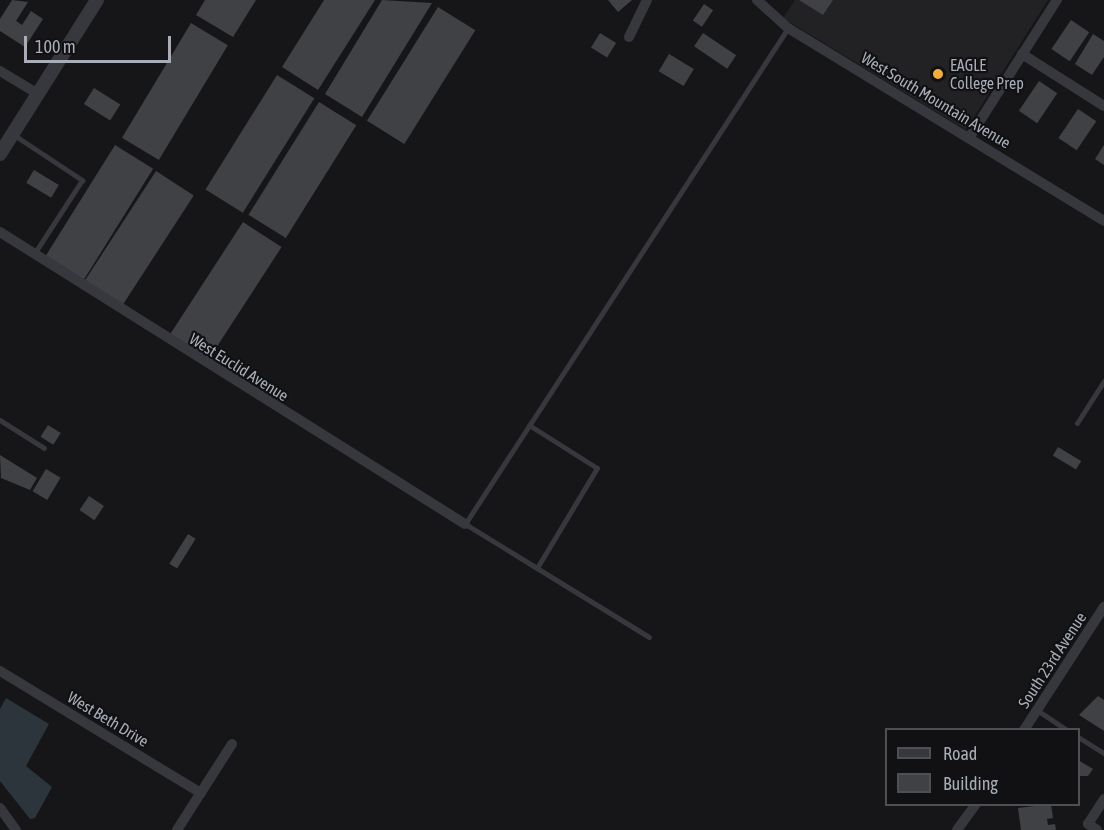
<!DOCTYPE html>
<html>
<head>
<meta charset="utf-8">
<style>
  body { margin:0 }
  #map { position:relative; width:1104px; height:830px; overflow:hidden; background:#161618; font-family:"Asap Condensed",sans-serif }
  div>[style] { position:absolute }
  .built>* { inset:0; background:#222225 }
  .water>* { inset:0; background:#2c353c }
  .building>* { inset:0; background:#404145; transform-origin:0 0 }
  .service>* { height:5px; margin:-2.5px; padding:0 2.5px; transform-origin:2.5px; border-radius:2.5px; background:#37383d }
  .minor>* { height:10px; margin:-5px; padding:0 5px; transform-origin:5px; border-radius:5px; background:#37383d }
  .tertiary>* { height:14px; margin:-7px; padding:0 7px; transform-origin:7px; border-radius:7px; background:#37383d }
  .dots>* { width:16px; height:16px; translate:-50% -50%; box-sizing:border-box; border:3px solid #111113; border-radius:50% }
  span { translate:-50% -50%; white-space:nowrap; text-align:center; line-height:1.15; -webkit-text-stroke:4.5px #111113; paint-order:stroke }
  .poi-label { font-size:16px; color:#a8adb8 }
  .left { translate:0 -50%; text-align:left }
  .street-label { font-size:16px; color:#a8adb8 }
  .legend { position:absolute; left:885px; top:728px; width:195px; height:78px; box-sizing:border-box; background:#111113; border:2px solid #4d4f55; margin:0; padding:8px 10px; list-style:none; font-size:18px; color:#a8adb8 }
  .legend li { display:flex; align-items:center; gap:12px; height:30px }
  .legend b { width:30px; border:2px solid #4d4f55 }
  .scale { position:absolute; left:24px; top:36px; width:147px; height:27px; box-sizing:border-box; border:3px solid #a8adb8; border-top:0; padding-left:8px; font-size:18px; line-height:21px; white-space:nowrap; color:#a8adb8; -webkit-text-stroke:4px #111113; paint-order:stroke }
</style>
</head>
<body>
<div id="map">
  <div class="built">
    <i style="clip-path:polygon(795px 0,1048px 0,966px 130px,783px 18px)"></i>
  </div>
  <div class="water">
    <i style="clip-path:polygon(6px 698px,49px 724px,26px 766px,52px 787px,35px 818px,30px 819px,0 781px,0 709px)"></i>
  </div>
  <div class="building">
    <i style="clip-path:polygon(12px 0,28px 2px,16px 21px,22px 25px,31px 11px,43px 19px,25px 47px,0 31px,0 19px)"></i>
    <i style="clip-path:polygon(205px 0,256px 0,233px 37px,196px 15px)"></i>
    <i style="clip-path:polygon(324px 0,375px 0,318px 90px,282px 67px)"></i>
    <i style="clip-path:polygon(382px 0,432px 3px,362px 117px,325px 94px)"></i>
    <i style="clip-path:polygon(608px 0,632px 0,618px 12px)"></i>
    <i style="clip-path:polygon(799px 0,833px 0,823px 15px)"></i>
    <i style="left:704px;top:4px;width:11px;height:20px;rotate:34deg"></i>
    <i style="left:438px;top:7px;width:44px;height:134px;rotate:32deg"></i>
    <i style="left:1071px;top:20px;width:22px;height:35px;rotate:34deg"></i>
    <i style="left:191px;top:23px;width:43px;height:134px;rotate:31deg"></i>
    <i style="left:600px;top:33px;width:19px;height:17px;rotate:32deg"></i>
    <i style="left:703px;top:33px;width:40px;height:16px;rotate:34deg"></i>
    <i style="clip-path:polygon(1093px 34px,1104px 41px,1104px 57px,1092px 75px,1075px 64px)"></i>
    <i style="left:669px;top:54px;width:29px;height:20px;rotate:31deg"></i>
    <i style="left:277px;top:75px;width:44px;height:135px;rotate:32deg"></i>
    <i style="left:1039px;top:81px;width:22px;height:36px;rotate:34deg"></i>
    <i style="left:94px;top:88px;width:31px;height:19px;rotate:32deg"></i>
    <i style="left:319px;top:102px;width:44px;height:133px;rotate:32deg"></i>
    <i style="left:1078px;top:109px;width:22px;height:35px;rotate:34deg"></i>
    <i style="left:115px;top:145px;width:45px;height:134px;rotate:32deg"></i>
    <i style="clip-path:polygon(1104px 145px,1104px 165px,1095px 159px)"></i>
    <i style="left:34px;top:170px;width:29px;height:15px;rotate:31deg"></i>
    <i style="left:156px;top:171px;width:45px;height:135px;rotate:33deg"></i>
    <i style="left:243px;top:222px;width:46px;height:135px;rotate:33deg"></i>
    <i style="left:48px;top:425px;width:15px;height:14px;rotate:32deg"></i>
    <i style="left:1058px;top:447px;width:27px;height:10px;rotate:31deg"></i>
    <i style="clip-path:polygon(0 455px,37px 478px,30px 490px,1px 478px)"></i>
    <i style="left:46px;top:469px;width:17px;height:26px;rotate:31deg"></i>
    <i style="left:89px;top:496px;width:18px;height:17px;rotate:34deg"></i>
    <i style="left:188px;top:534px;width:9px;height:35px;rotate:32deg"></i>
    <i style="clip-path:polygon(1098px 696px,1104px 700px,1104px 731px,1079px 715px)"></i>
    <i style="clip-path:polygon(1078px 760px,1093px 769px,1088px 776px,1078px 776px)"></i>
    <i style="clip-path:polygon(1051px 804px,1053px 818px,1047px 819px,1048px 825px,1055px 824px,1056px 830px,1021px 830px,1018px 808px)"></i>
  </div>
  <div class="service">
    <i style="left:14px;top:135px;width:82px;rotate:33.5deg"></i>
    <i style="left:82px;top:180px;width:88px;rotate:123deg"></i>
    <i style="left:0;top:420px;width:52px;rotate:32.5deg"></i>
    <i style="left:1077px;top:423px;width:50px;rotate:-57.3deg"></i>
    <i style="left:529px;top:425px;width:80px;rotate:32.3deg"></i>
    <i style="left:597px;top:468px;width:117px;rotate:121deg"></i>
    <i style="left:649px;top:637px;width:216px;rotate:-148.4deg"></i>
    <i style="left:465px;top:524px;width:592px;rotate:-56.93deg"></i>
    <i style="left:1037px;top:710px;width:36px;rotate:34deg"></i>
    <i style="left:1078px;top:737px;width:31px;rotate:32deg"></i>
  </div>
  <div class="minor">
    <i style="left:757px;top:0;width:42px;rotate:42.1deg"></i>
    <i style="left:788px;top:28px;width:370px;rotate:31.4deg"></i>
    <i style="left:629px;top:37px;width:41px;rotate:-64.1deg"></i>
    <i style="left:1022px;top:54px;width:97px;rotate:32.4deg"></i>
    <i style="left:0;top:71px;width:44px;rotate:31.2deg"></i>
    <i style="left:969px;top:138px;width:164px;rotate:-57.5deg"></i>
    <i style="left:0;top:232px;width:549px;rotate:32.13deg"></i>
    <i style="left:0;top:671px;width:235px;rotate:31.3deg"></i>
    <i style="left:1024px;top:730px;width:147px;rotate:-57deg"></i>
    <i style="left:0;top:808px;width:27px;rotate:54deg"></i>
    <i style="left:177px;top:830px;width:102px;rotate:-57.4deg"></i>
    <i style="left:957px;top:830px;width:32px;rotate:-54deg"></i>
    <i style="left:1097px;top:830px;width:11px;rotate:-146deg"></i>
    <i style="left:1088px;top:824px;width:30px;rotate:-57deg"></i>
  </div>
  <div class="tertiary">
    <i style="left:0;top:154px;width:182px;rotate:-57.8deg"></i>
  </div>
  <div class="dots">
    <i style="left:938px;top:74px;background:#f2b134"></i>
  </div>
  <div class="poi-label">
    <span class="left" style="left:950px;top:74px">EAGLE<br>College Prep</span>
  </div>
  <div class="street-label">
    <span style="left:936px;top:100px;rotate:31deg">West South Mountain Avenue</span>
    <span style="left:239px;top:367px;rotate:32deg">West Euclid Avenue</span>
    <span style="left:1052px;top:660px;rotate:-57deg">South 23rd Avenue</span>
    <span style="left:108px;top:719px;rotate:31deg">West Beth Drive</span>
  </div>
  <ul class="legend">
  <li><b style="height:8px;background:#37383d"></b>Road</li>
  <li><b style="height:16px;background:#404145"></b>Building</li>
  </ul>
  <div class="scale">100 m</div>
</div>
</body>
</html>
